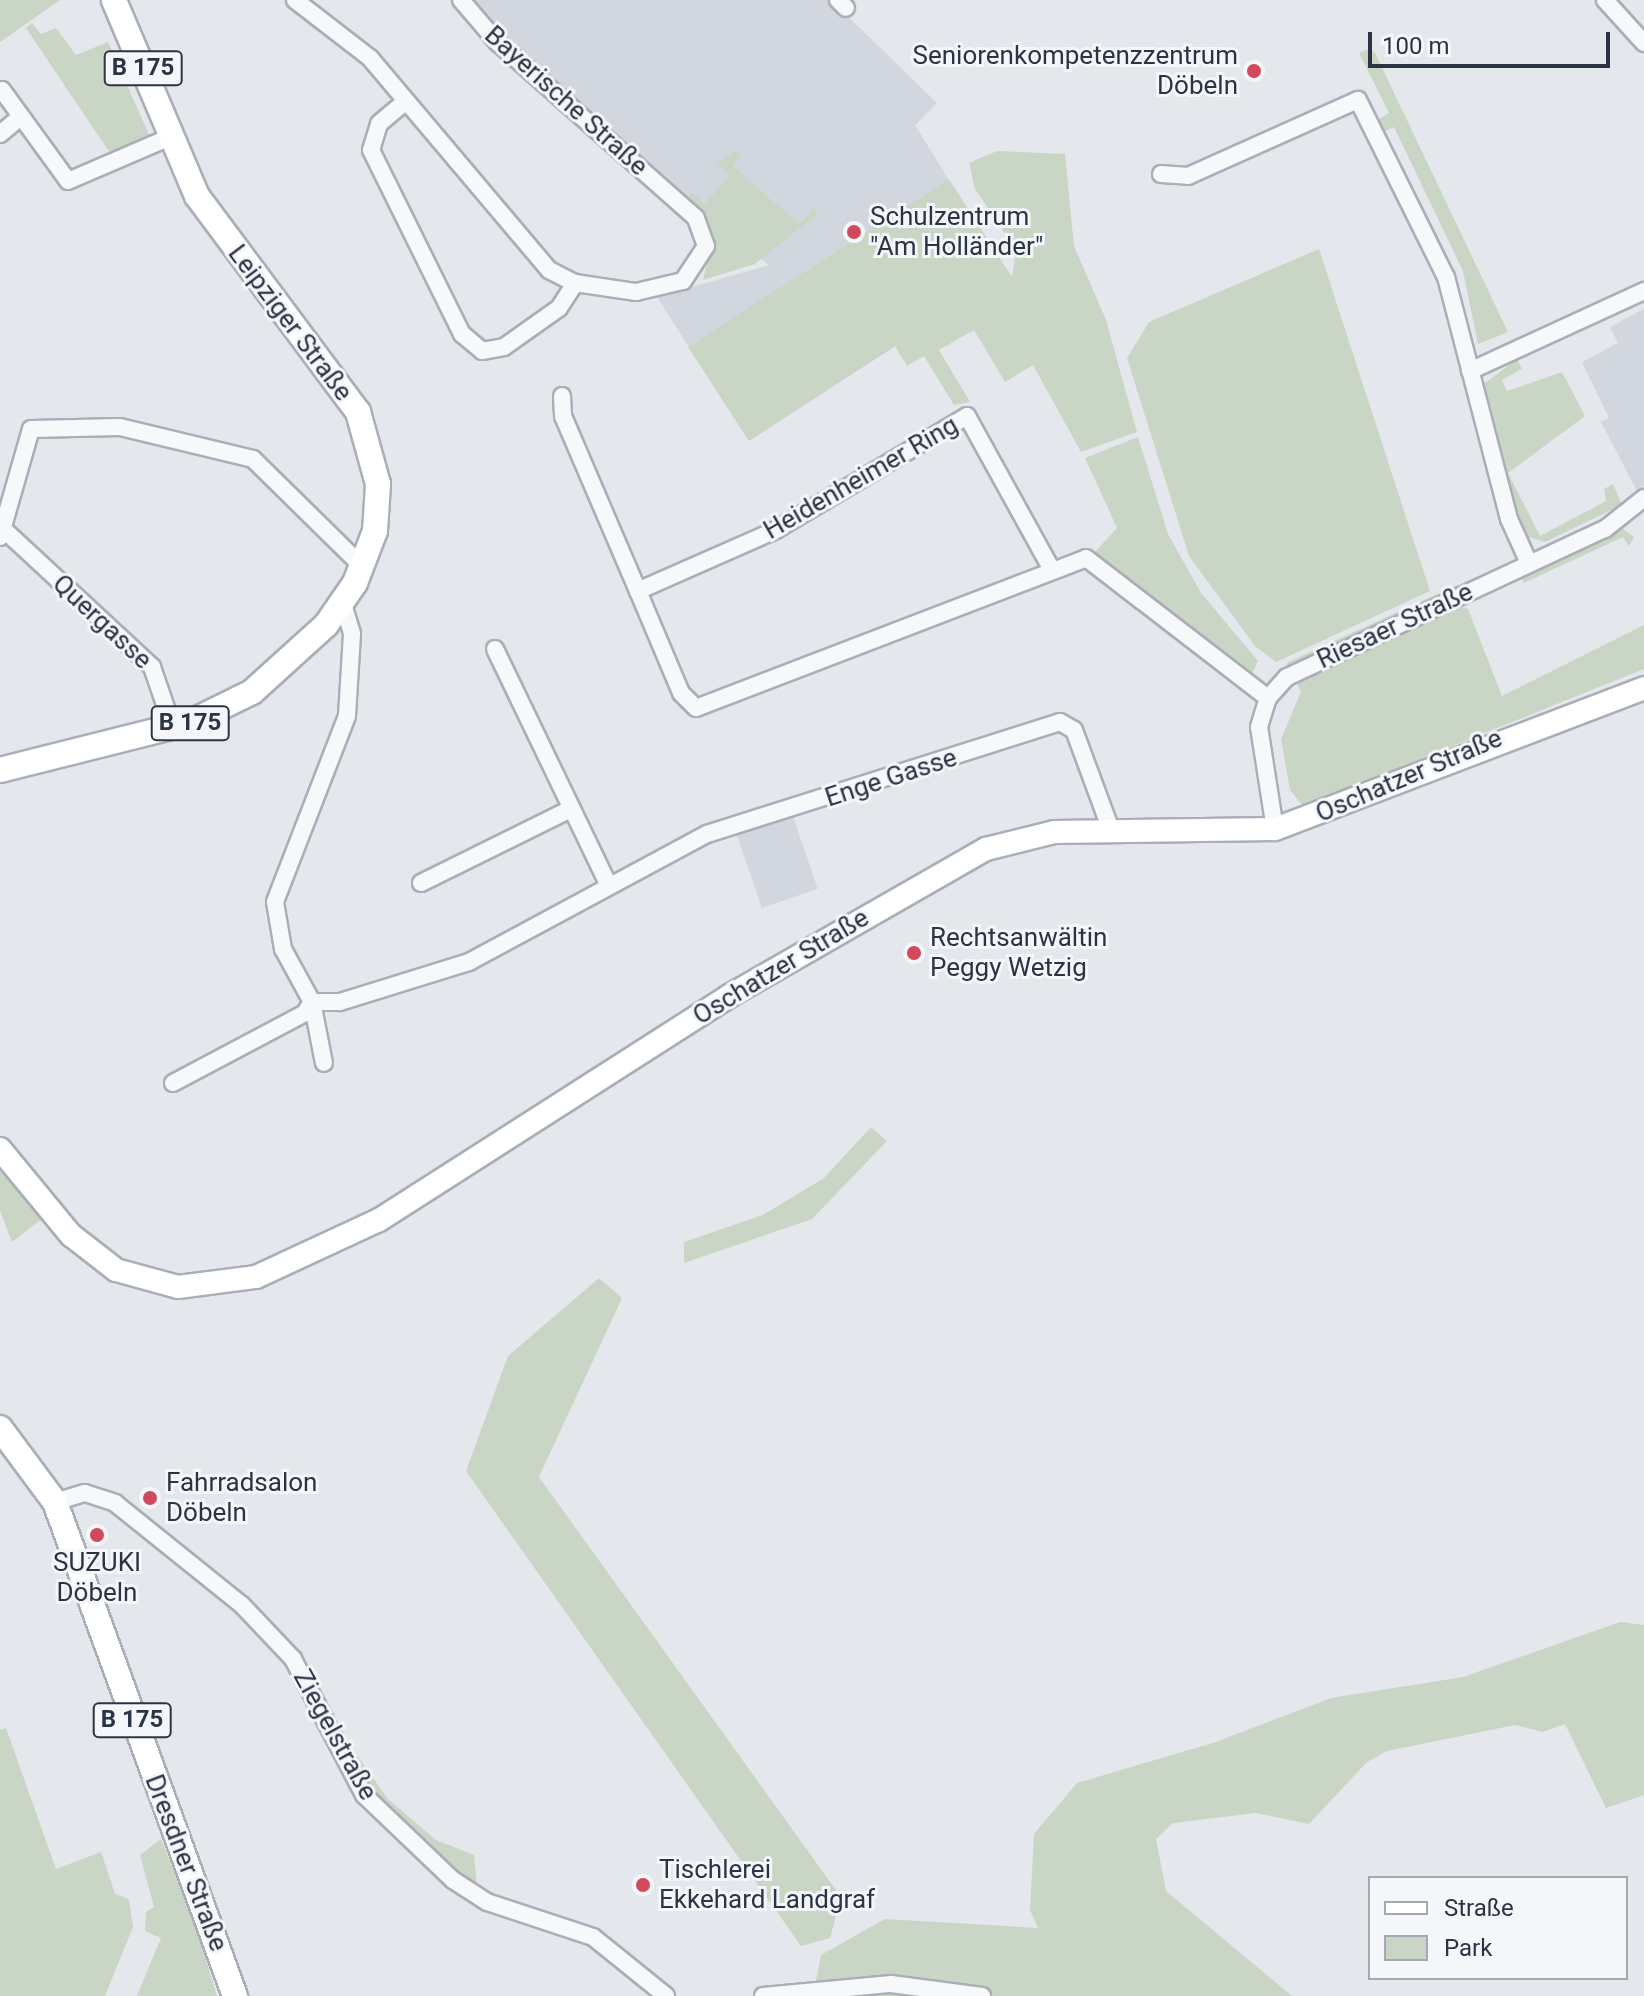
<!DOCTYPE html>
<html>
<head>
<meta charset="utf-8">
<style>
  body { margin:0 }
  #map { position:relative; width:1644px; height:1996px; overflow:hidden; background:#e4e7ec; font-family:Roboto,sans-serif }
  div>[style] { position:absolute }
  .built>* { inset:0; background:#d2d6de; transform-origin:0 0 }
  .green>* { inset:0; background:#c9d6c5 }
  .roads { filter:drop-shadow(2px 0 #a9aeb7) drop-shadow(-2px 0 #a9aeb7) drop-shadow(0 2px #a9aeb7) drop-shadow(0 -2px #a9aeb7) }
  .street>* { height:16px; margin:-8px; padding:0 8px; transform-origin:8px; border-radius:8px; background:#f7f8fa }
  .secondary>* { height:22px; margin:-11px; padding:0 11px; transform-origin:11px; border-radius:11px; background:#fff }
  .primary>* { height:24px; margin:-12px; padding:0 12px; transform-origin:12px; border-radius:12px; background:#fff }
  .dots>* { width:22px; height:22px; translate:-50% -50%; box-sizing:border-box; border:4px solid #f4f6f9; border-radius:50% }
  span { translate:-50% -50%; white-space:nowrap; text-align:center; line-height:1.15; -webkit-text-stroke:6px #f4f6f9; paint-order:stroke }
  .shield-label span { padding:2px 6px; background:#f4f6f9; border:2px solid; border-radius:6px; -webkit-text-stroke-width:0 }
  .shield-label { font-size:24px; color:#2b3445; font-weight:700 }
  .poi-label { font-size:26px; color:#2b3445 }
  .right { translate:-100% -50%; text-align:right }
  .left { translate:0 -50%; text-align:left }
  .street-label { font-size:26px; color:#2b3445 }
  .legend { position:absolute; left:1368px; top:1876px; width:260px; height:104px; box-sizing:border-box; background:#f4f6f9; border:2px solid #a4a8b1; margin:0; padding:10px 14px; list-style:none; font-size:24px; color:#2b3445 }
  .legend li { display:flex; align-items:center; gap:16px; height:40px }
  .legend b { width:40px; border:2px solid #a4a8b1 }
  .scale { position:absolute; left:1368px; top:32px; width:242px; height:36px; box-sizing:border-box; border:4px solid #2b3445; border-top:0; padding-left:10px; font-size:24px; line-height:28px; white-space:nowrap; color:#2b3445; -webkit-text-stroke:6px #f4f6f9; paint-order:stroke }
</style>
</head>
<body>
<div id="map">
  <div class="built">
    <i style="clip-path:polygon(465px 0,831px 0,937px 103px,915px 125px,1007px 274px,749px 441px,657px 297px,769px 265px,665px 183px)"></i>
    <i style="clip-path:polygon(1644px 309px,1644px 485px,1638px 493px,1601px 422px,1609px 418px,1582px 362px,1618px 343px,1610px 327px)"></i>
    <i style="left:792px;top:814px;width:79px;height:59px;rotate:71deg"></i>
  </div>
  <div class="green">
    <i style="clip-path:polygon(0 0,60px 0,0 42px)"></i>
    <i style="clip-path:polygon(32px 23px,41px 34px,56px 28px,76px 55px,108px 42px,150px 137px,112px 156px,26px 28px)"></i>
    <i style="clip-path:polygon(1369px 49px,1375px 53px,1508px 332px,1478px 344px,1463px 271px,1394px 127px,1385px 131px,1379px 119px,1389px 113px,1359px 53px)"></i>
    <i style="clip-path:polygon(735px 151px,741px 156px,733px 166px,799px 224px,813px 209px,818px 214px,755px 264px,703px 280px,708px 258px,688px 199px,692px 193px,705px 204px,730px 175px,717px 163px)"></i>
    <i style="clip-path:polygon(997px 151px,1065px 154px,1074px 246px,1106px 320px,1137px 432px,1081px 452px,1033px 365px,1005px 382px,974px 330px,939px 350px,970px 402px,954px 405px,924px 356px,907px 366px,895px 346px,749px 441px,688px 347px,949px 179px,1012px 277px,1016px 250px,975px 189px,969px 163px)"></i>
    <i style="clip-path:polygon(1319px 249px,1430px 591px,1276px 662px,1255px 646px,1189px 556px,1127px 358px,1149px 322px)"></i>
    <i style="clip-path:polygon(1517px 359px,1522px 369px,1502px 380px,1507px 391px,1562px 372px,1585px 416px,1508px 473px,1540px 536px,1606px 501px,1604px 489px,1613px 484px,1622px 505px,1545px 542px,1525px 536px,1517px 520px,1481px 386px)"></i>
    <i style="clip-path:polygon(1138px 437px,1168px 534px,1201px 593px,1258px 661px,1251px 676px,1094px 553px,1117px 528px,1085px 458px)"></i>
    <i style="clip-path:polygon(1623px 529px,1634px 537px,1629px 546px,1623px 537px,1524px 583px,1521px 576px)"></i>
    <i style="clip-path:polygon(1457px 585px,1459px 590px,1286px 666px,1288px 662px)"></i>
    <i style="clip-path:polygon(1458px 606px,1468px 609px,1502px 696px,1644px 625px,1644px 669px,1303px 806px,1290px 790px,1281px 739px,1301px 692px,1296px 681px)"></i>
    <i style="clip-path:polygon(871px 1127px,887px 1141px,812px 1219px,684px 1263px,684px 1242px,763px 1215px,824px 1178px)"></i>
    <i style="clip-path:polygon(0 1157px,47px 1215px,12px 1242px,0 1211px)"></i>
    <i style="clip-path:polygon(599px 1278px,622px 1298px,539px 1477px,841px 1897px,830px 1938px,801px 1946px,466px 1471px,508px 1356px)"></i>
    <i style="clip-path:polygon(1620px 1622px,1644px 1625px,1644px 1795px,1606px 1808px,1565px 1724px,1542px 1732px,1515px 1725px,1387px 1751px,1367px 1762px,1309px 1824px,1256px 1813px,1173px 1823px,1156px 1839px,1166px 1891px,1292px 1996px,813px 1996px,821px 1955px,885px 1919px,1038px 1928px,1030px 1910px,1034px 1834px,1077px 1783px,1216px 1742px,1331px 1698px,1463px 1677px)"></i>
    <i style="clip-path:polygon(322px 1706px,388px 1799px,436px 1840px,474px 1855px,477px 1886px,455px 1876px,367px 1793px)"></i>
    <i style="clip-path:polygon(6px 1728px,56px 1869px,101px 1852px,115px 1894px,129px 1899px,133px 1927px,105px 1996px,0 1996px,0 1730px)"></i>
    <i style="clip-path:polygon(161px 1839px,196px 1926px,217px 1996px,137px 1996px,161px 1938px,145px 1931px,146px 1912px,154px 1907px,140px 1855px)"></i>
  </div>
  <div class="roads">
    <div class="street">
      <i style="left:295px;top:0;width:95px;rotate:37.7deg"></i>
      <i style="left:370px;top:58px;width:277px;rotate:49.8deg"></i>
      <i style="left:549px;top:270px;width:29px;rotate:27deg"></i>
      <i style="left:575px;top:283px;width:62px;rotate:8.4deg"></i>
      <i style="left:636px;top:292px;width:48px;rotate:-13.2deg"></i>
      <i style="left:683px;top:281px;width:42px;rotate:-56.7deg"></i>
      <i style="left:706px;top:246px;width:30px;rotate:-110deg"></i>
      <i style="left:696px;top:218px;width:266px;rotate:-138.5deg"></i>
      <i style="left:497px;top:42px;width:55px;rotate:-130.6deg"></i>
      <i style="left:838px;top:0;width:11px;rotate:45deg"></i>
      <i style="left:1605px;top:0;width:58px;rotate:47.8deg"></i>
      <i style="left:2px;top:90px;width:112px;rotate:54deg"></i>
      <i style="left:68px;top:181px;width:111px;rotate:-23.3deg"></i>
      <i style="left:406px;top:101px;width:35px;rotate:140deg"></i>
      <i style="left:379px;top:124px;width:27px;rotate:107deg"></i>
      <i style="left:371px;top:150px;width:205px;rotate:63.7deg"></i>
      <i style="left:462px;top:334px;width:26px;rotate:40deg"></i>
      <i style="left:482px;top:351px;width:22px;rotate:-10deg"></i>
      <i style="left:504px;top:347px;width:67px;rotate:-35.3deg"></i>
      <i style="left:559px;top:308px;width:30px;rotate:-57deg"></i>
      <i style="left:0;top:134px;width:26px;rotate:-40deg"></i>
      <i style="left:1161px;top:174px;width:27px;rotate:4deg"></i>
      <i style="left:1188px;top:176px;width:186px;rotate:-24.1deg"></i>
      <i style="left:1358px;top:100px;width:198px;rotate:63.6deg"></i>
      <i style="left:1446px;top:277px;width:250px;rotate:75.4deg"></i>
      <i style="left:1509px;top:519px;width:48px;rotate:65.6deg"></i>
      <i style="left:1470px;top:371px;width:192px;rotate:-24.7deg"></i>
      <i style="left:562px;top:396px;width:20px;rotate:87deg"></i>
      <i style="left:563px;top:416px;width:190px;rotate:66.8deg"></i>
      <i style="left:0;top:526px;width:207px;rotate:42.8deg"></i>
      <i style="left:152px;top:667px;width:65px;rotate:71deg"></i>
      <i style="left:0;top:537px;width:112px;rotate:-74deg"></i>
      <i style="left:31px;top:429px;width:89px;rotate:-1.3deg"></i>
      <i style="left:120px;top:427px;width:137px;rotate:13.5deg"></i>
      <i style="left:253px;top:459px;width:154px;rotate:44.5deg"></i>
      <i style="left:1052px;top:570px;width:176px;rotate:-118.9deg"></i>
      <i style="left:967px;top:416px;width:222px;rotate:149.2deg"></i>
      <i style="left:776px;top:530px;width:151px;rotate:156.2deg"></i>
      <i style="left:638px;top:591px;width:111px;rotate:67.1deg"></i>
      <i style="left:681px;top:693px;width:21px;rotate:45deg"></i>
      <i style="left:696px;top:708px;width:418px;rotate:-21deg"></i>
      <i style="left:1086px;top:558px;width:230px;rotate:37.6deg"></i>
      <i style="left:343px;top:604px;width:31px;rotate:73deg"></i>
      <i style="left:352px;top:634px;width:82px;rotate:93.5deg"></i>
      <i style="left:347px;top:716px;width:199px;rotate:111.2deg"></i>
      <i style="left:275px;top:902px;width:48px;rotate:80.3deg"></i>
      <i style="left:283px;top:949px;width:60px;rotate:61.3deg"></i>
      <i style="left:312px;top:1002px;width:28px"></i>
      <i style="left:340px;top:1002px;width:135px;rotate:-17.2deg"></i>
      <i style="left:469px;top:962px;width:270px;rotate:-28.3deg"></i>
      <i style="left:707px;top:834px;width:370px;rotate:-17.6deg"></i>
      <i style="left:1060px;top:722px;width:16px;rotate:30deg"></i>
      <i style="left:1074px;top:730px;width:107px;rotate:69.7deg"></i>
      <i style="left:495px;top:649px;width:261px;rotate:64.3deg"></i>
      <i style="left:1275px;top:829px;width:103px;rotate:-98.9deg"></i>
      <i style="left:1259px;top:727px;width:30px;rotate:-73deg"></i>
      <i style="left:1268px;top:698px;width:28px;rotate:-48deg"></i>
      <i style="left:1287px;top:677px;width:351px;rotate:-25deg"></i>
      <i style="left:1605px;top:529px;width:50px;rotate:-38.5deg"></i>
      <i style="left:421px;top:883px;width:167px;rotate:-26.3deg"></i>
      <i style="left:173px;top:1083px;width:149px;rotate:-27.9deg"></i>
      <i style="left:305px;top:1013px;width:13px;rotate:-58deg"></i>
      <i style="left:312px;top:1002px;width:62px;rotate:78.9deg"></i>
      <i style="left:55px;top:1502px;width:31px;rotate:-17deg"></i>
      <i style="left:85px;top:1493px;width:32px;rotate:18deg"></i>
      <i style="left:115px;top:1503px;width:163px;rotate:38.8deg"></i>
      <i style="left:242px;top:1605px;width:74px;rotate:46.6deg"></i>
      <i style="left:293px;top:1659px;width:153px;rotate:62.4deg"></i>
      <i style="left:364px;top:1795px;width:123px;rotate:43.7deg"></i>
      <i style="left:453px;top:1880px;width:40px;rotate:32.9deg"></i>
      <i style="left:487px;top:1902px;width:112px;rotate:18.3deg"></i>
      <i style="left:593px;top:1937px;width:94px;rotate:38.9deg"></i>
      <i style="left:763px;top:1996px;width:129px;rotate:-5.4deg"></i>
      <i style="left:891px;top:1984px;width:92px;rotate:7.5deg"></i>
    </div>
    <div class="secondary">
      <i style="left:0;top:1149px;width:112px;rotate:50.5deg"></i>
      <i style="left:71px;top:1235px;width:57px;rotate:37.9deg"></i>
      <i style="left:116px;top:1270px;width:64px;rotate:15.3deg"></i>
      <i style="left:178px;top:1287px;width:79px;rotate:-7.3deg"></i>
      <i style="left:256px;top:1277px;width:136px;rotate:-24.9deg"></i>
      <i style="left:379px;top:1220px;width:416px;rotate:-32.6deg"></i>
      <i style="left:729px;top:996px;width:296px;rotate:-29.8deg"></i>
      <i style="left:986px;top:849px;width:70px;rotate:-14deg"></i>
      <i style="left:1054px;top:832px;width:221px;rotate:-0.8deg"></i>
      <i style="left:1275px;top:829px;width:395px;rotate:-20.9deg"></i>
    </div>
    <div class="primary">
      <i style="left:0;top:770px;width:197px;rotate:-14.1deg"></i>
      <i style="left:191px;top:722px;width:68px;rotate:-26.2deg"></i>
      <i style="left:252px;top:692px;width:100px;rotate:-42.2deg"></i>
      <i style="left:326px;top:625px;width:51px;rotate:-55.4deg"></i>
      <i style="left:355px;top:583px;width:56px;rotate:-69deg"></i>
      <i style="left:375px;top:531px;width:47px;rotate:-86.3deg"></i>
      <i style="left:378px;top:484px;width:75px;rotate:-105.5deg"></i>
      <i style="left:358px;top:412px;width:269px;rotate:-126.7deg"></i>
      <i style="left:197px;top:196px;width:213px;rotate:-113deg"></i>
      <i style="left:0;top:1428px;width:92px;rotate:53.4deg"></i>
      <i style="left:55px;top:1502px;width:526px;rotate:69.98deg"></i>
    </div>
  </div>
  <div class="dots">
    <i style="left:1254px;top:71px;background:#d1495b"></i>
    <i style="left:854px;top:232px;background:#d1495b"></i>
    <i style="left:914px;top:953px;background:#d1495b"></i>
    <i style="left:150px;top:1498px;background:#d1495b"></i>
    <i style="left:97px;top:1535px;background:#d1495b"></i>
    <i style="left:643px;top:1885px;background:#d1495b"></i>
  </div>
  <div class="shield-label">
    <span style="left:143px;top:68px">B 175</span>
    <span style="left:190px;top:723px">B 175</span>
    <span style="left:132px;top:1720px">B 175</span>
  </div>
  <div class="poi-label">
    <span class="right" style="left:1238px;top:71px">Seniorenkompetenzzentrum<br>Döbeln</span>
    <span class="left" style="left:870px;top:232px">Schulzentrum<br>"Am Holländer"</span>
    <span class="left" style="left:930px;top:953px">Rechtsanwältin<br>Peggy Wetzig</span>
    <span class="left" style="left:166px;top:1498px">Fahrradsalon<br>Döbeln</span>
    <span style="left:97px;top:1578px">SUZUKI<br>Döbeln</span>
    <span class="left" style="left:659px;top:1885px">Tischlerei<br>Ekkehard Landgraf</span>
  </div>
  <div class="street-label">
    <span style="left:566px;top:101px;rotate:42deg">Bayerische Straße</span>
    <span style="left:290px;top:323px;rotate:53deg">Leipziger Straße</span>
    <span style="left:861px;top:478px;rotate:-30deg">Heidenheimer Ring</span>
    <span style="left:102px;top:622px;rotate:43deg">Quergasse</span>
    <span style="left:1395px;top:626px;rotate:-25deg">Riesaer Straße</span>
    <span style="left:1409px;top:776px;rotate:-23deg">Oschatzer Straße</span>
    <span style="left:891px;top:778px;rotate:-18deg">Enge Gasse</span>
    <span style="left:781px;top:967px;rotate:-31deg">Oschatzer Straße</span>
    <span style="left:335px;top:1735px;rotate:61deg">Ziegelstraße</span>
    <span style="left:186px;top:1863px;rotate:69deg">Dresdner Straße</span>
  </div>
  <ul class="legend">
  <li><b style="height:10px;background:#fff"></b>Straße</li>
  <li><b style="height:22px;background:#c9d6c5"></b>Park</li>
  </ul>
  <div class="scale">100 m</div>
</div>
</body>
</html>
